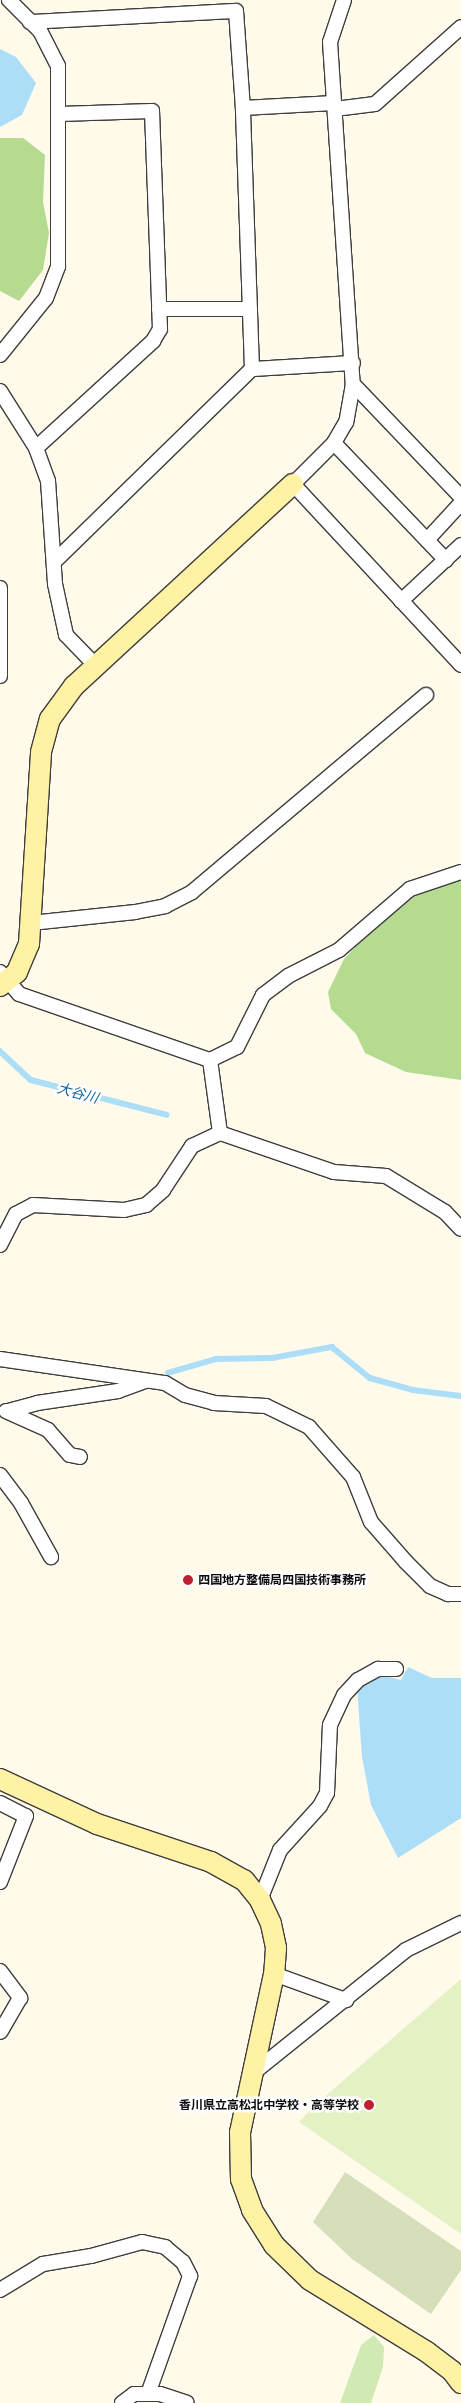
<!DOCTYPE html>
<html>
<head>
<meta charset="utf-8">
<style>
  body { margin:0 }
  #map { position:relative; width:461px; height:2403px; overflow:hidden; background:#fffae9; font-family:Literata,"Noto Sans JP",serif }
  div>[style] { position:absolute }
  .green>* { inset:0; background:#d1eab3 }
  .forest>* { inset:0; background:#b5db91 }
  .cemetery>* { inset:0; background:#d5e0bb }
  .pitch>* { inset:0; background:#e3f1c5 }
  .water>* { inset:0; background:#addef8 }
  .stream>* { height:5.5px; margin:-2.75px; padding:0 2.75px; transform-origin:2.75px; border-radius:2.75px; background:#addef8 }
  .roads { filter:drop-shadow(1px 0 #3e3e3e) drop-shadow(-1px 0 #3e3e3e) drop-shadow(0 1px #3e3e3e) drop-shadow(0 -1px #3e3e3e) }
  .street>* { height:14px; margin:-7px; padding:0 7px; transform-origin:7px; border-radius:7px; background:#fff }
  .secondary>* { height:20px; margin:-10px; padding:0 10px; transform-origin:10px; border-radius:10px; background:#fff2a4 }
  .dots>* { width:14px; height:14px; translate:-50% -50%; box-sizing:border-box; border:2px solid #fff; border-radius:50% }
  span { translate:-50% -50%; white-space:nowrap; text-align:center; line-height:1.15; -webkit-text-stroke:5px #fff; paint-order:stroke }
  .poi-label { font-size:12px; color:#0b0b0b; font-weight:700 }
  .left { translate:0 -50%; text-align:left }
  .right { translate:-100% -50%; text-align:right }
  .water-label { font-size:14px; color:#12669f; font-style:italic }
</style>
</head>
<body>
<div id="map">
  <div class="green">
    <i style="clip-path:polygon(374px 2335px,384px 2347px,383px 2367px,371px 2403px,340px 2403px,361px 2345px)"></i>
  </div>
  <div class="forest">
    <i style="clip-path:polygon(0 138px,23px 138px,45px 155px,43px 202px,49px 233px,43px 270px,19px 301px,0 291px)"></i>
    <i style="clip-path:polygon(461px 879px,461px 1080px,406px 1072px,365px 1053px,356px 1034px,331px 1009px,328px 992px,344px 959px,364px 938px,415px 896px)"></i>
  </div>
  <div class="cemetery">
    <i style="clip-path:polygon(345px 2172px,461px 2251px,461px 2270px,431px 2314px,352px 2259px,313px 2222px)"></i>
  </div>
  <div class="pitch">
    <i style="clip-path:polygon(461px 1979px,461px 2234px,299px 2122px,314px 2106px)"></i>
  </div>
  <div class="water">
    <i style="clip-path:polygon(0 49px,16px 57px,36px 83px,22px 115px,0 127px)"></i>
    <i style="clip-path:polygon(408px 1667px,432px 1678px,461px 1678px,461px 1818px,398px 1858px,371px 1805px,362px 1757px,357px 1687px,377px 1674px,401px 1680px)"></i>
  </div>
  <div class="stream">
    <i style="left:0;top:1051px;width:42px;rotate:43.1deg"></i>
    <i style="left:31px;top:1080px;width:140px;rotate:14.4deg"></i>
    <i style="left:168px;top:1373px;width:50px;rotate:-16.3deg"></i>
    <i style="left:216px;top:1359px;width:56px;rotate:-1deg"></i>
    <i style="left:272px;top:1358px;width:61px;rotate:-10.4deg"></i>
    <i style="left:332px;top:1347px;width:49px;rotate:39.2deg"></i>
    <i style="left:370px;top:1378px;width:45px;rotate:15.6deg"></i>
    <i style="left:413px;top:1390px;width:48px;rotate:7.1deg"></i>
  </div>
  <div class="roads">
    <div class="street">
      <i style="left:344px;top:0;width:44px;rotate:108.4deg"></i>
      <i style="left:330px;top:42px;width:343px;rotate:86.2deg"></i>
      <i style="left:353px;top:384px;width:39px;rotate:100deg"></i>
      <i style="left:346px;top:422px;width:24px;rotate:120deg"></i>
      <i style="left:334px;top:443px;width:58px;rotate:135deg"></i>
      <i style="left:293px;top:484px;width:247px;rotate:47.1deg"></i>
      <i style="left:30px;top:22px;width:206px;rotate:-3.1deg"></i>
      <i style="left:236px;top:11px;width:97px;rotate:85.9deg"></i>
      <i style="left:243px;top:108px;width:91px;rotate:-3.1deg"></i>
      <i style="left:335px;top:109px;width:40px;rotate:-7.1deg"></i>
      <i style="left:375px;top:104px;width:115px;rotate:-41.8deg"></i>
      <i style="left:159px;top:309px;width:91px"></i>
      <i style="left:0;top:355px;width:73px;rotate:-51.1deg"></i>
      <i style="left:46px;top:298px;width:34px;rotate:-69deg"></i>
      <i style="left:58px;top:266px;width:200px;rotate:-90deg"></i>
      <i style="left:58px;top:66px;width:39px;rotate:-117deg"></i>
      <i style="left:40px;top:31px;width:44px;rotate:-135deg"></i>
      <i style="left:252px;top:369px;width:101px;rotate:-3.4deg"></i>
      <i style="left:353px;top:384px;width:156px;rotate:46.3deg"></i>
      <i style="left:0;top:391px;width:67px;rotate:57.7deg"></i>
      <i style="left:36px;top:448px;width:35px;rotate:70deg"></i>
      <i style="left:48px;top:481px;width:103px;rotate:86.1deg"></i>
      <i style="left:55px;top:584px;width:52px;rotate:77.8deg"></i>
      <i style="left:66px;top:635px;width:43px;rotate:45.9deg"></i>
      <i style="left:334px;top:443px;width:162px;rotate:46.3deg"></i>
      <i style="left:36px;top:448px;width:159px;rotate:-42.4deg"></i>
      <i style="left:153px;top:341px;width:14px;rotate:-60deg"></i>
      <i style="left:160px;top:329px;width:218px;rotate:-92.1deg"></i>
      <i style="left:152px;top:111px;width:93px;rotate:178.2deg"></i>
      <i style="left:427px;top:540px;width:50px;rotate:-47.4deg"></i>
      <i style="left:54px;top:562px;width:277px;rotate:-44.3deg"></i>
      <i style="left:252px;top:369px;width:261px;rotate:-92deg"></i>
      <i style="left:0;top:588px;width:88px;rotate:90deg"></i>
      <i style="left:401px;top:601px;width:82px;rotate:-43deg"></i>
      <i style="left:31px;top:923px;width:105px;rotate:-6deg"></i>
      <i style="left:135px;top:912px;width:31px;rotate:-11deg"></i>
      <i style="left:165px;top:906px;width:30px;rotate:-27deg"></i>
      <i style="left:192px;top:892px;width:306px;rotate:-40.1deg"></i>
      <i style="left:0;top:972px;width:29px;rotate:49deg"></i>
      <i style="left:19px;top:994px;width:202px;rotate:19.1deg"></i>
      <i style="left:210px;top:1060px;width:30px;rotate:-26deg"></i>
      <i style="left:237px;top:1047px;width:58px;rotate:-63.4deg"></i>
      <i style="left:263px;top:995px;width:31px;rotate:-37deg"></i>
      <i style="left:288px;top:976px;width:57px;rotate:-27deg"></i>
      <i style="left:339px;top:950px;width:94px;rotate:-40.7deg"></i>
      <i style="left:410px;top:889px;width:54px;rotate:-18.4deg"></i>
      <i style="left:210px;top:1060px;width:74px;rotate:82.2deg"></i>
      <i style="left:220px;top:1133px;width:120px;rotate:18.9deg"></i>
      <i style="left:334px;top:1172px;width:52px;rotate:4.4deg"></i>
      <i style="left:386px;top:1176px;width:69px;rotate:31.4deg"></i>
      <i style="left:445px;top:1212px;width:23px;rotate:47deg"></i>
      <i style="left:0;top:1245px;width:35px;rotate:-63deg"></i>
      <i style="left:16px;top:1214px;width:19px;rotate:-28deg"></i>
      <i style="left:33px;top:1205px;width:91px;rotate:3.1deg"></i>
      <i style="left:124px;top:1210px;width:23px;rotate:-13deg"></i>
      <i style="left:146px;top:1205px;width:23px;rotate:-41deg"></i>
      <i style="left:163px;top:1190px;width:53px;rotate:-56.6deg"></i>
      <i style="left:192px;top:1146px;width:31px;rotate:-25deg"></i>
      <i style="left:0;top:1359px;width:167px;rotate:8.3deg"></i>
      <i style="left:165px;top:1383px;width:23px;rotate:31deg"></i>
      <i style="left:185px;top:1395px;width:30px;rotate:15deg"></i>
      <i style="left:214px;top:1403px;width:52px;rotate:3.3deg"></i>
      <i style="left:266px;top:1406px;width:48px;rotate:26deg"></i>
      <i style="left:309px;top:1427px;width:67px;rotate:48.7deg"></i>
      <i style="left:353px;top:1477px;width:48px;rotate:68.2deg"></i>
      <i style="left:371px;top:1522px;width:53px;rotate:48.8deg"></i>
      <i style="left:406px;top:1562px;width:34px;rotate:45deg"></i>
      <i style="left:430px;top:1586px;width:20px;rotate:24deg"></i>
      <i style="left:448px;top:1594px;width:13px"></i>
      <i style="left:6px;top:1411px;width:46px;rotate:24.3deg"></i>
      <i style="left:48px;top:1430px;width:33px;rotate:49deg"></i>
      <i style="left:70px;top:1455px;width:10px;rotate:11deg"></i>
      <i style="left:8px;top:1411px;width:30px;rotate:-15deg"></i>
      <i style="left:37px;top:1403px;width:82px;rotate:-8.4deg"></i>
      <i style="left:118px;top:1391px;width:30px;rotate:-20deg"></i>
      <i style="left:0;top:1475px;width:35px;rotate:53deg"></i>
      <i style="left:21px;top:1503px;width:62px;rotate:60.9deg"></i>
      <i style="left:0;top:1803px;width:29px;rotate:27deg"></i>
      <i style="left:26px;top:1816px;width:71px;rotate:111.5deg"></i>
      <i style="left:260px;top:1900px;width:54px;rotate:-68.2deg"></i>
      <i style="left:280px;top:1850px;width:59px;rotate:-47.7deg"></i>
      <i style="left:320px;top:1806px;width:15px;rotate:-62deg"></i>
      <i style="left:327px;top:1793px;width:68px;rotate:-87.5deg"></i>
      <i style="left:330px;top:1725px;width:33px;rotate:-65deg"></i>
      <i style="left:344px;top:1695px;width:21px;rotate:-47deg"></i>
      <i style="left:358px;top:1680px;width:23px;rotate:-29deg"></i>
      <i style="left:378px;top:1669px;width:18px"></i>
      <i style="left:0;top:1971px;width:34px;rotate:53deg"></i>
      <i style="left:20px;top:1998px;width:39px;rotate:120deg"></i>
      <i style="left:274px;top:1974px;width:77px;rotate:19.9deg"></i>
      <i style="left:253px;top:2073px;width:196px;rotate:-38.8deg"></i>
      <i style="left:406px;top:1950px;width:61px;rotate:-26.1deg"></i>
      <i style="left:0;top:2290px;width:50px;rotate:-31.2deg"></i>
      <i style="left:43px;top:2264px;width:49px;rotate:-9.5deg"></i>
      <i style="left:91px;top:2256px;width:53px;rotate:-15.4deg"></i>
      <i style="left:142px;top:2242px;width:24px;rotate:12deg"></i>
      <i style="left:165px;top:2247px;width:23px;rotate:40deg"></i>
      <i style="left:183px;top:2262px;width:16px;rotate:63deg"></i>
      <i style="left:190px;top:2276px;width:125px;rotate:109.6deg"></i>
      <i style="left:122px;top:2403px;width:15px;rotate:-37deg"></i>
      <i style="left:134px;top:2394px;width:26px"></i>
      <i style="left:160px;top:2394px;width:28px;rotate:18deg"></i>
    </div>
    <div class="secondary">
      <i style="left:0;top:986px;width:22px;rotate:-39deg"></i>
      <i style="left:17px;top:972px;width:30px;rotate:-67deg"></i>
      <i style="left:29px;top:944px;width:192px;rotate:-86.4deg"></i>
      <i style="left:41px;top:752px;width:34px;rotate:-75deg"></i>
      <i style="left:50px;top:719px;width:41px;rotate:-54deg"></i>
      <i style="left:74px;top:686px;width:298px;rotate:-42.7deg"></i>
      <i style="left:0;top:1779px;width:107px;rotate:24.9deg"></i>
      <i style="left:97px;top:1824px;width:120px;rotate:18.4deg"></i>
      <i style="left:211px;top:1862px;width:38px;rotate:29deg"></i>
      <i style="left:244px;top:1880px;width:26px;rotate:51deg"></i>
      <i style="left:260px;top:1900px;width:26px;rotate:65deg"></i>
      <i style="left:271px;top:1924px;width:25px;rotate:78deg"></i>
      <i style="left:276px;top:1948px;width:26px;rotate:94deg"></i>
      <i style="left:274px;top:1974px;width:162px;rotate:102.1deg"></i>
      <i style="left:240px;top:2132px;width:47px;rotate:88.8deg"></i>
      <i style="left:241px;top:2179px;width:33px;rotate:70deg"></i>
      <i style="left:252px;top:2210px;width:41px;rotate:57.8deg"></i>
      <i style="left:274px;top:2245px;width:50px;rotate:44.2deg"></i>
      <i style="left:310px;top:2280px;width:137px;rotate:31.6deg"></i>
      <i style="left:427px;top:2352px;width:31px;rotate:37deg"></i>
      <i style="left:452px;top:2371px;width:15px;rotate:53deg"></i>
    </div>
  </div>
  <div class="dots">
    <i style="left:188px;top:1580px;background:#be202d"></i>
    <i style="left:369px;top:2105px;background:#be202d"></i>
  </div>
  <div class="poi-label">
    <span class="left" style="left:198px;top:1580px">四国地方整備局四国技術事務所</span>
    <span class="right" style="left:359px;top:2105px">香川県立高松北中学校・高等学校</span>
  </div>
  <div class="water-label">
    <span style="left:78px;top:1092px;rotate:15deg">大谷川</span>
  </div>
</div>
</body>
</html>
